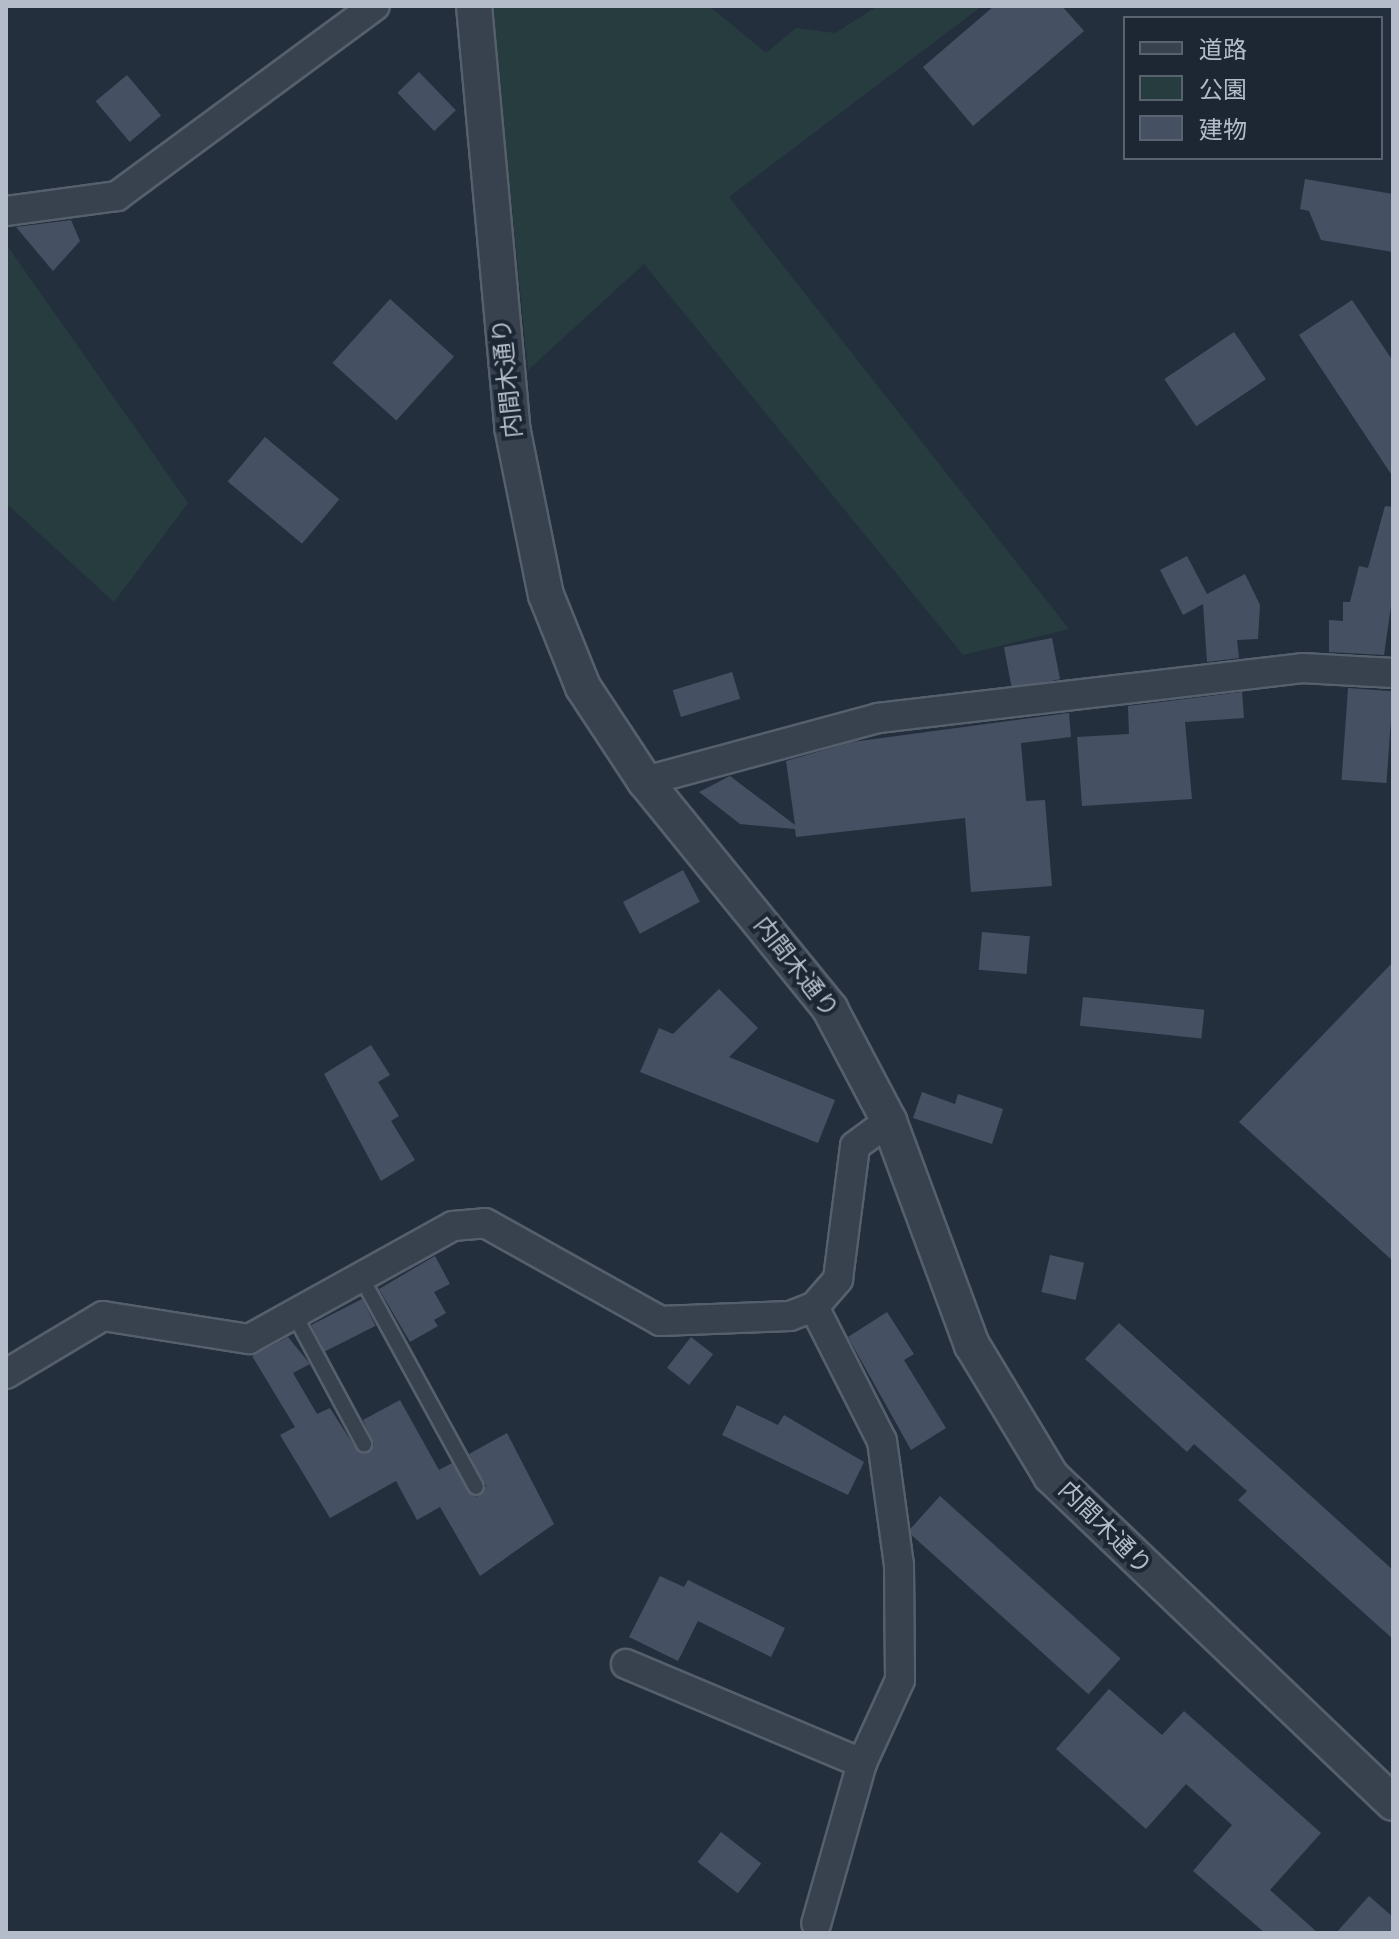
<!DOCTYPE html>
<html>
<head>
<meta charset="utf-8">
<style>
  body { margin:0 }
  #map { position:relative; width:1399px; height:1939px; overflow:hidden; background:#242f3e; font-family:"Alegreya Sans","Noto Sans JP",sans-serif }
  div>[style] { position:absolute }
  .green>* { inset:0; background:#263c3f }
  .building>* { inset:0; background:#455162; transform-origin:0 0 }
  .roads { filter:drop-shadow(2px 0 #565f6c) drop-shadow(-2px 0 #565f6c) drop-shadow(0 2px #565f6c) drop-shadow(0 -2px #565f6c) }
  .service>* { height:14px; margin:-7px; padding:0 7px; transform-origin:7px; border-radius:7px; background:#38414e }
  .minor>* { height:28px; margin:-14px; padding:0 14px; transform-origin:14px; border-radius:14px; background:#38414e }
  .tertiary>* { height:34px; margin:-17px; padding:0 17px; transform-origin:17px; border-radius:17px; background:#38414e }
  span { translate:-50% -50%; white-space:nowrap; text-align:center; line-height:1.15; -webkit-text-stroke:8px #1d2633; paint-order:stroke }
  .street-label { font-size:24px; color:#b4bcc9 }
  .frame { position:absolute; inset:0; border:8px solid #b4bcc9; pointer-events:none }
  .legend { position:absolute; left:1123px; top:16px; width:260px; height:144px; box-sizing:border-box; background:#1d2633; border:2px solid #59626f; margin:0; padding:10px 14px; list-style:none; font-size:24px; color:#b4bcc9 }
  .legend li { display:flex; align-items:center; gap:16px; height:40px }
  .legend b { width:40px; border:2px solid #59626f }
</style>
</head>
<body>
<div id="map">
  <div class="green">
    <i style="clip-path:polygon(492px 6px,709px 6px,766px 53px,796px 28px,835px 33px,878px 6px,982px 6px,729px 197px,1069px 629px,963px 655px,644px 264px,528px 370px)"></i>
    <i style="clip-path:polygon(6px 244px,188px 503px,114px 602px,6px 503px)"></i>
  </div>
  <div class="building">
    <i style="clip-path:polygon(994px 6px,1062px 6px,1084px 31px,973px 126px,923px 67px)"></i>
    <i style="left:419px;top:72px;width:53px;height:30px;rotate:46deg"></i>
    <i style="left:127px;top:75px;width:53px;height:41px;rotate:50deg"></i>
    <i style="clip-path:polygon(1305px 179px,1393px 194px,1393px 252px,1321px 240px,1309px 211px,1300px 209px)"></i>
    <i style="clip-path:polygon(71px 220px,80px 241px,53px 271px,16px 227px)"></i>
    <i style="left:390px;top:299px;width:86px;height:86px;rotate:42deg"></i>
    <i style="clip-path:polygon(1352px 300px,1393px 361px,1393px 477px,1299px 335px)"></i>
    <i style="left:1234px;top:332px;width:57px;height:84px;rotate:56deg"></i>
    <i style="left:265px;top:437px;width:97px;height:58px;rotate:40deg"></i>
    <i style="clip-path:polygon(1385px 506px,1393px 507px,1393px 592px,1384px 655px,1329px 652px,1329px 620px,1343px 621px,1343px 602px,1350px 602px,1359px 566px,1368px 568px)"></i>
    <i style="clip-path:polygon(1187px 556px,1207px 594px,1245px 574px,1260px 605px,1258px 639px,1237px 640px,1239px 658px,1207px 662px,1203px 604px,1183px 615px,1160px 570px)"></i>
    <i style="left:1052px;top:638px;width:42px;height:49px;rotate:79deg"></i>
    <i style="left:732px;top:672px;width:28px;height:62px;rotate:73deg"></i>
    <i style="left:1348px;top:688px;width:45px;height:92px;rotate:4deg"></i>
    <i style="clip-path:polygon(1242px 692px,1244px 718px,1185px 722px,1192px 799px,1082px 806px,1077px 737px,1129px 734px,1128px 706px)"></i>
    <i style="clip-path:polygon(1069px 713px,1071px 737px,1021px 743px,1026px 801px,1045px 800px,1052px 886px,971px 892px,965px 818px,796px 837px,795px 829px,740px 824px,699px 792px,730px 776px,795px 825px,786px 761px,852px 742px)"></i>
    <i style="left:683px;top:870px;width:36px;height:68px;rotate:62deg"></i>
    <i style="left:982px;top:932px;width:48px;height:38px;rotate:5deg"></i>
    <i style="clip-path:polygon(1393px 962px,1393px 1261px,1239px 1122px)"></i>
    <i style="clip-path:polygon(719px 989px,758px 1028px,729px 1057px,835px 1100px,818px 1143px,640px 1072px,659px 1028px,673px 1034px)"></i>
    <i style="left:1083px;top:997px;width:122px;height:29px;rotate:6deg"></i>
    <i style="clip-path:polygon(371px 1045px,390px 1075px,378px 1082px,399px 1116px,391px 1121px,415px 1160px,381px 1181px,324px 1074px)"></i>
    <i style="clip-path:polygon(922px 1092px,955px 1104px,958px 1094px,1003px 1109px,992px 1144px,913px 1118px)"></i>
    <i style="left:1050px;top:1255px;width:35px;height:38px;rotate:13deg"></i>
    <i style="clip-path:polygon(435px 1256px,450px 1284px,434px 1292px,446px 1313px,434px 1320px,438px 1326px,410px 1342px,379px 1289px)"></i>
    <i style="left:362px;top:1299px;width:30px;height:57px;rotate:63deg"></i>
    <i style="clip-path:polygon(887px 1312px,914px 1354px,904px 1360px,946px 1428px,911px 1450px,848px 1337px)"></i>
    <i style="clip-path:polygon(1119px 1323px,1393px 1570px,1393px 1639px,1238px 1500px,1247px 1491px,1194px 1444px,1187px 1452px,1085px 1359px)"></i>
    <i style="clip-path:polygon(288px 1337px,310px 1364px,293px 1373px,317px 1414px,330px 1408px,358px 1452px,374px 1445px,363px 1420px,400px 1400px,439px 1470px,452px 1463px,477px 1497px,486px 1486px,469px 1454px,507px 1433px,554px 1524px,480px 1576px,440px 1507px,417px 1520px,396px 1481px,330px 1518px,280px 1435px,295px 1427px,252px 1356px)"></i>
    <i style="left:691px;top:1337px;width:28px;height:39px;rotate:38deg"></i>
    <i style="clip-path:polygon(737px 1405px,778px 1425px,784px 1415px,864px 1462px,848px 1495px,722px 1435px)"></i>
    <i style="left:940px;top:1496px;width:243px;height:48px;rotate:42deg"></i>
    <i style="clip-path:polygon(660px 1576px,684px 1587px,688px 1580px,785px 1628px,771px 1657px,698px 1621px,678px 1661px,629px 1637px)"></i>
    <i style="clip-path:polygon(1109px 1689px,1162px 1735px,1184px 1711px,1321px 1833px,1270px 1890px,1318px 1933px,1265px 1933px,1193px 1871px,1232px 1825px,1186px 1784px,1146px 1829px,1056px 1749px)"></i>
    <i style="left:721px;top:1832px;width:51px;height:38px;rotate:38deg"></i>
    <i style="clip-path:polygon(1369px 1896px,1393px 1917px,1393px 1933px,1336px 1933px)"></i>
  </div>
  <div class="roads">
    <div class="service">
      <i style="left:361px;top:1277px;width:239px;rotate:61.3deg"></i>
      <i style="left:294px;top:1314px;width:148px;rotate:61.7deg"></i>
    </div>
    <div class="minor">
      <i style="left:6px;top:211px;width:112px;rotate:-7.7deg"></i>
      <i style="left:117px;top:196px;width:320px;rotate:-36.4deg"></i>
      <i style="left:645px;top:781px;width:241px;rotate:-15.1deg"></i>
      <i style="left:878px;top:718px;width:427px;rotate:-6.7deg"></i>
      <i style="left:1302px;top:668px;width:91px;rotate:3.1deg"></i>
      <i style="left:814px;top:1307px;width:150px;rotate:63.1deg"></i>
      <i style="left:882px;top:1441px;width:125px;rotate:82.2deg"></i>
      <i style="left:899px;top:1565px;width:115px;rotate:89.5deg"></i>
      <i style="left:900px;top:1680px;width:91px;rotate:114.6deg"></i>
      <i style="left:862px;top:1763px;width:167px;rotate:105.9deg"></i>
      <i style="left:6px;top:1374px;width:113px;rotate:-30.9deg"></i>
      <i style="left:103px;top:1316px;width:148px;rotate:9deg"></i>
      <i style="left:249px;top:1339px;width:233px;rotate:-29deg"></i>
      <i style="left:453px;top:1226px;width:32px;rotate:-5deg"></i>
      <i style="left:485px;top:1223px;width:201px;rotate:29.2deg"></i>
      <i style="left:660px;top:1321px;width:130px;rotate:-2.2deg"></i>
      <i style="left:790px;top:1316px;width:26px;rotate:-21deg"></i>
      <i style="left:814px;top:1307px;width:37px;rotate:-49deg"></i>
      <i style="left:838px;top:1279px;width:134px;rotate:-82.7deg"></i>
      <i style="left:855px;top:1146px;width:42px;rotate:-36.3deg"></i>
      <i style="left:626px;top:1664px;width:256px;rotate:22.8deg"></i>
    </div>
    <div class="tertiary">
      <i style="left:474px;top:6px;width:423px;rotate:84.8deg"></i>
      <i style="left:512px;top:427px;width:171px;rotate:78.6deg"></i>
      <i style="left:546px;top:595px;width:99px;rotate:68.1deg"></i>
      <i style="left:583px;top:687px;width:113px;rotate:56.6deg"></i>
      <i style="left:645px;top:781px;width:294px;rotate:50.9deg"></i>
      <i style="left:830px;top:1009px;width:127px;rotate:62.2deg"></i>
      <i style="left:889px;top:1121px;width:239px;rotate:69.7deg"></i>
      <i style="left:972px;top:1345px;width:153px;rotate:58.9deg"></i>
      <i style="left:1051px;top:1476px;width:473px;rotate:43.7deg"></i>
    </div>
  </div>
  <div class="street-label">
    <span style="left:509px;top:378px;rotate:-96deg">内間木通り</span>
    <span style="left:795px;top:968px;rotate:52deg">内間木通り</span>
    <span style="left:1104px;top:1529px;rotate:45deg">内間木通り</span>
  </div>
  <div class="frame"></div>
  <ul class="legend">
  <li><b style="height:10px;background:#38414e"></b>道路</li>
  <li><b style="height:22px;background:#263c3f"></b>公園</li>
  <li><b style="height:22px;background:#455162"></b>建物</li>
  </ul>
</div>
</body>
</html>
